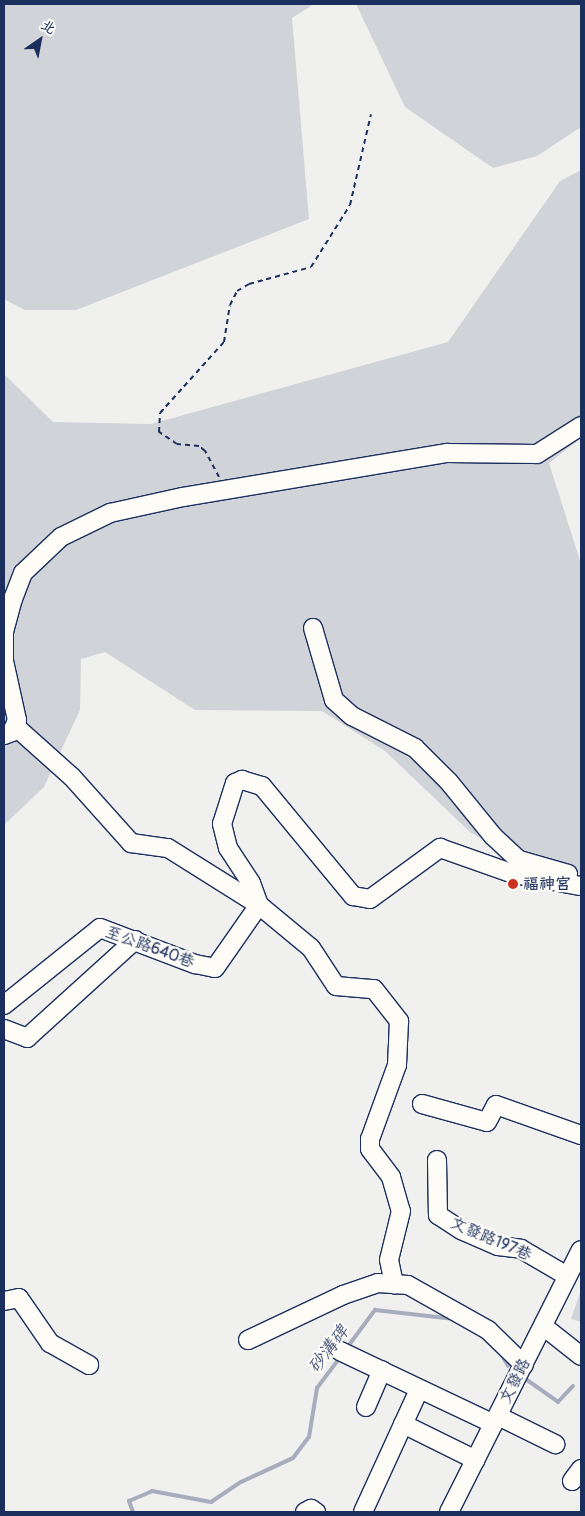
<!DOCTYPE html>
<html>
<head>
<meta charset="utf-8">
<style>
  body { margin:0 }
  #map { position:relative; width:585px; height:1516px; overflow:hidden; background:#f0f0ee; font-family:Pangolin,"LXGW WenKai TC",sans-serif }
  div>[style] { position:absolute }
  .green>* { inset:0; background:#d0d3d8 }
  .stream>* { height:4px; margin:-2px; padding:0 2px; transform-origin:2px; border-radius:2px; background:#a7adbd }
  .path>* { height:2px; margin-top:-1px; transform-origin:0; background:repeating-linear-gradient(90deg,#1b2f5e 0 5px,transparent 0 9px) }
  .roads { filter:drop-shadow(1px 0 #1b2f5e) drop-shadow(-1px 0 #1b2f5e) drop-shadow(0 1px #1b2f5e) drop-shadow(0 -1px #1b2f5e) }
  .minor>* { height:18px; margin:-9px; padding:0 9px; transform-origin:9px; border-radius:9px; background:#fdfcf7 }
  .dots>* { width:14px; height:14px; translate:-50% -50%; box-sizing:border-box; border:2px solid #fdfcf7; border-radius:50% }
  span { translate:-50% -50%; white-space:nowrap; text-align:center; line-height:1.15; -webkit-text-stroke:4.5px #fdfcf7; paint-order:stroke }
  .poi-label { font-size:16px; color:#1b2f5e; font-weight:700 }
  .left { translate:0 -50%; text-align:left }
  .street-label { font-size:16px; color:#1b2f5e }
  .water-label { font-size:18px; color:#4c5b7f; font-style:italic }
  .frame { position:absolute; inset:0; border:5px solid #1b2f5e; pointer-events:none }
  .north { position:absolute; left:15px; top:15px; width:50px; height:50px; -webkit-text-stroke:4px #fdfcf7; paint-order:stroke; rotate:33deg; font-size:14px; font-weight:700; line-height:20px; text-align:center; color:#1b2f5e }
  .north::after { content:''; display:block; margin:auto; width:18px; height:22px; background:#1b2f5e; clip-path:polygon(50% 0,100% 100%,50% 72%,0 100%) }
</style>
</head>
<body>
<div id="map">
  <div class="green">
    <i style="clip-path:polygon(4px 4px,314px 4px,292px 18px,309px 219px,76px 310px,25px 310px,4px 299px)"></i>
    <i style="clip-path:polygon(356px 4px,581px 4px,581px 127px,537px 156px,493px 168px,405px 107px)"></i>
    <i style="clip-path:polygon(581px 170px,581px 438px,549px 463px,581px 564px,581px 877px,536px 872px,470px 832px,385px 751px,322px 711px,195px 710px,105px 652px,81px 659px,80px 710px,44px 787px,4px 825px,4px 374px,53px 422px,151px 424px,448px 342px,560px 181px)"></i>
    <i style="clip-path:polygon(581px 1290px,581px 1322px,571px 1319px)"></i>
  </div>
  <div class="stream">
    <i style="left:346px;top:1349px;width:49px;rotate:-53.4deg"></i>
    <i style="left:375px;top:1310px;width:80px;rotate:6.5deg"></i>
    <i style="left:500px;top:1352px;width:16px;rotate:60deg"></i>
    <i style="left:527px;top:1380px;width:38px;rotate:35deg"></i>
    <i style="left:558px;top:1402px;width:22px;rotate:-47deg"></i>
    <i style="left:133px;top:1512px;width:12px;rotate:-110deg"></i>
    <i style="left:129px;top:1501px;width:25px;rotate:-23deg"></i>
    <i style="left:152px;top:1491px;width:60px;rotate:10.6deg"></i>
    <i style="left:211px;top:1502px;width:36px;rotate:-34deg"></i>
    <i style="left:241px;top:1482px;width:57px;rotate:-24.8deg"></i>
    <i style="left:293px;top:1458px;width:26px;rotate:-53deg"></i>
    <i style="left:309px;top:1437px;width:50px;rotate:-80.7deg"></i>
    <i style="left:317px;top:1388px;width:39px;rotate:-53deg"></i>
  </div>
  <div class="path">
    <i style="left:219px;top:477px;width:30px;rotate:-118deg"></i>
    <i style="left:205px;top:451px;width:8px;rotate:-140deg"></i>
    <i style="left:199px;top:446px;width:22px;rotate:-175deg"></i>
    <i style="left:177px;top:444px;width:22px;rotate:-146deg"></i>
    <i style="left:159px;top:432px;width:19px;rotate:-87deg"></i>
    <i style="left:160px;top:413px;width:96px;rotate:-48deg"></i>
    <i style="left:224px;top:342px;width:37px;rotate:-81deg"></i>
    <i style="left:230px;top:305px;width:16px;rotate:-63deg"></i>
    <i style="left:237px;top:291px;width:14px;rotate:-30deg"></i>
    <i style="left:249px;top:284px;width:64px;rotate:-15.3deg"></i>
    <i style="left:311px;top:267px;width:73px;rotate:-57.8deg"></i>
    <i style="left:350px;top:205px;width:93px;rotate:-77deg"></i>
  </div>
  <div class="roads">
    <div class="minor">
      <i style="left:313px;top:628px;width:75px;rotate:73.7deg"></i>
      <i style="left:334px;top:700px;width:24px;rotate:42deg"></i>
      <i style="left:352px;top:716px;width:71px;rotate:26.9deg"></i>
      <i style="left:415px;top:748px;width:48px;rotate:45deg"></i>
      <i style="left:449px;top:782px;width:70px;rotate:50.8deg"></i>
      <i style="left:493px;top:836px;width:35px;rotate:43deg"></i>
      <i style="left:519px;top:860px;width:51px;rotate:15.9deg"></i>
      <i style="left:16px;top:727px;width:75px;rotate:41.8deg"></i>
      <i style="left:72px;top:777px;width:89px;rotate:48.2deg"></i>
      <i style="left:131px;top:843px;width:37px;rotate:8deg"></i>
      <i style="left:168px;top:848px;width:107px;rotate:32.1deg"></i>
      <i style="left:259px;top:905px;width:67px;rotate:39.6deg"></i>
      <i style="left:311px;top:948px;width:45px;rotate:56.7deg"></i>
      <i style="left:336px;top:986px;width:38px;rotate:5deg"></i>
      <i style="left:374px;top:989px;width:41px;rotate:52deg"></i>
      <i style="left:399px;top:1021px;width:44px;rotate:92.6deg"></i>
      <i style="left:397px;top:1065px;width:79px;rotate:110deg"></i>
      <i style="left:370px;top:1139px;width:10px;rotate:90deg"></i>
      <i style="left:370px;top:1149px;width:35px;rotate:53deg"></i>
      <i style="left:391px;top:1177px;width:35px;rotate:74deg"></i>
      <i style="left:401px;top:1211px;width:50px;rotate:103.8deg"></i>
      <i style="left:389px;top:1260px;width:25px;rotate:78deg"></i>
      <i style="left:4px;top:735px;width:9px;rotate:-21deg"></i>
      <i style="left:12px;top:732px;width:13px;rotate:-67deg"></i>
      <i style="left:17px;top:720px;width:60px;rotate:-102.4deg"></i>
      <i style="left:4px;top:661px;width:29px;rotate:-90deg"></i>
      <i style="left:4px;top:632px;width:34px;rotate:-75deg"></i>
      <i style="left:13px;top:599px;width:28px;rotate:-69deg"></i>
      <i style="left:23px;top:573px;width:52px;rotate:-43.5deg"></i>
      <i style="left:61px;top:537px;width:55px;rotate:-26.1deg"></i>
      <i style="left:110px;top:513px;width:75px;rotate:-12.4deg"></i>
      <i style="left:183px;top:497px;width:268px;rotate:-9.5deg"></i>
      <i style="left:447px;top:453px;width:90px;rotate:0.6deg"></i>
      <i style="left:537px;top:454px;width:52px;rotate:-32.5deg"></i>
      <i style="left:4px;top:1005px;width:123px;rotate:-38.7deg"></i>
      <i style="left:100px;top:928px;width:102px;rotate:20.8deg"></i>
      <i style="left:195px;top:964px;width:20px;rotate:11deg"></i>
      <i style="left:215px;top:968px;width:77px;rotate:-55.1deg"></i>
      <i style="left:259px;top:905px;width:23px;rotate:-110deg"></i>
      <i style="left:251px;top:883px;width:42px;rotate:-123.3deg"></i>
      <i style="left:228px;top:848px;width:25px;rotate:-104deg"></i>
      <i style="left:222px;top:824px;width:43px;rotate:-72.4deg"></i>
      <i style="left:235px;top:783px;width:8px;rotate:-23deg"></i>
      <i style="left:242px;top:780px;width:21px;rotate:17deg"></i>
      <i style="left:262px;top:786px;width:143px;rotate:50.4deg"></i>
      <i style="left:353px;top:896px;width:17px;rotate:10deg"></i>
      <i style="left:370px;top:899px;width:87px;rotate:-36.1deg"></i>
      <i style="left:440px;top:848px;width:78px;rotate:19.4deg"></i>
      <i style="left:514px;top:874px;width:68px;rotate:10.2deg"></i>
      <i style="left:4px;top:1029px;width:25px;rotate:21deg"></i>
      <i style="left:27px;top:1038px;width:146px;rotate:-42.2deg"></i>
      <i style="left:422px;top:1104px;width:67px;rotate:15.5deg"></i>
      <i style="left:487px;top:1122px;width:19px;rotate:-62deg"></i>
      <i style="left:496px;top:1105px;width:90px;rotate:19.4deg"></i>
      <i style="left:437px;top:1160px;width:55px;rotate:89deg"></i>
      <i style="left:438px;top:1215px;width:27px;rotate:33deg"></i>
      <i style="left:461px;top:1230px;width:40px;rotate:23.4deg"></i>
      <i style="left:498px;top:1246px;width:23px;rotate:7deg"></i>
      <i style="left:521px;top:1249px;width:53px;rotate:30.4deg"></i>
      <i style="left:4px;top:1301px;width:15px;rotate:-11deg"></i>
      <i style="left:19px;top:1298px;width:55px;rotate:55.4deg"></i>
      <i style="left:50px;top:1343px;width:45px;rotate:29.4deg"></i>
      <i style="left:543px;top:1326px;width:48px;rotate:38.3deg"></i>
      <i style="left:248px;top:1340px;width:105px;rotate:-25.3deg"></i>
      <i style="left:343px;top:1295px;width:37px;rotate:-19deg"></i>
      <i style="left:378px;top:1283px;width:30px;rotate:4deg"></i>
      <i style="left:408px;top:1285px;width:92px;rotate:29.4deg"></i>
      <i style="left:488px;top:1330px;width:50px;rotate:44.2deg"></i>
      <i style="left:340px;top:1351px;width:170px;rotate:25.4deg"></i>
      <i style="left:366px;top:1407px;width:40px;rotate:-66.6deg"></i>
      <i style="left:498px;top:1416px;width:64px;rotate:26.2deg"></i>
      <i style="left:403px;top:1424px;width:81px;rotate:26.3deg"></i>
      <i style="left:572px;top:1481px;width:15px;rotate:-53deg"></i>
      <i style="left:305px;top:1512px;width:7px;rotate:-27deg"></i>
      <i style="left:311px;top:1509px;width:6px;rotate:31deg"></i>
      <i style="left:363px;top:1512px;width:130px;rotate:-65.4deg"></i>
      <i style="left:449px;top:1512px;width:293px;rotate:-63.3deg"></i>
    </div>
  </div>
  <div class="dots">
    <i style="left:513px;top:884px;background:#c8321e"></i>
  </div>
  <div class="poi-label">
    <span class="left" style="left:523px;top:884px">福神宮</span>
  </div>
  <div class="street-label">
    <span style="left:150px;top:947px;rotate:20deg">至公路640巷</span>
    <span style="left:491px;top:1239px;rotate:23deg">文發路197巷</span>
    <span style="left:515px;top:1381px;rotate:-64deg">文發路</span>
  </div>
  <div class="water-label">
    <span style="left:329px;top:1350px;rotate:-53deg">砂溝碑</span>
  </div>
  <div class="frame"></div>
  <div class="north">北</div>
</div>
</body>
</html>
